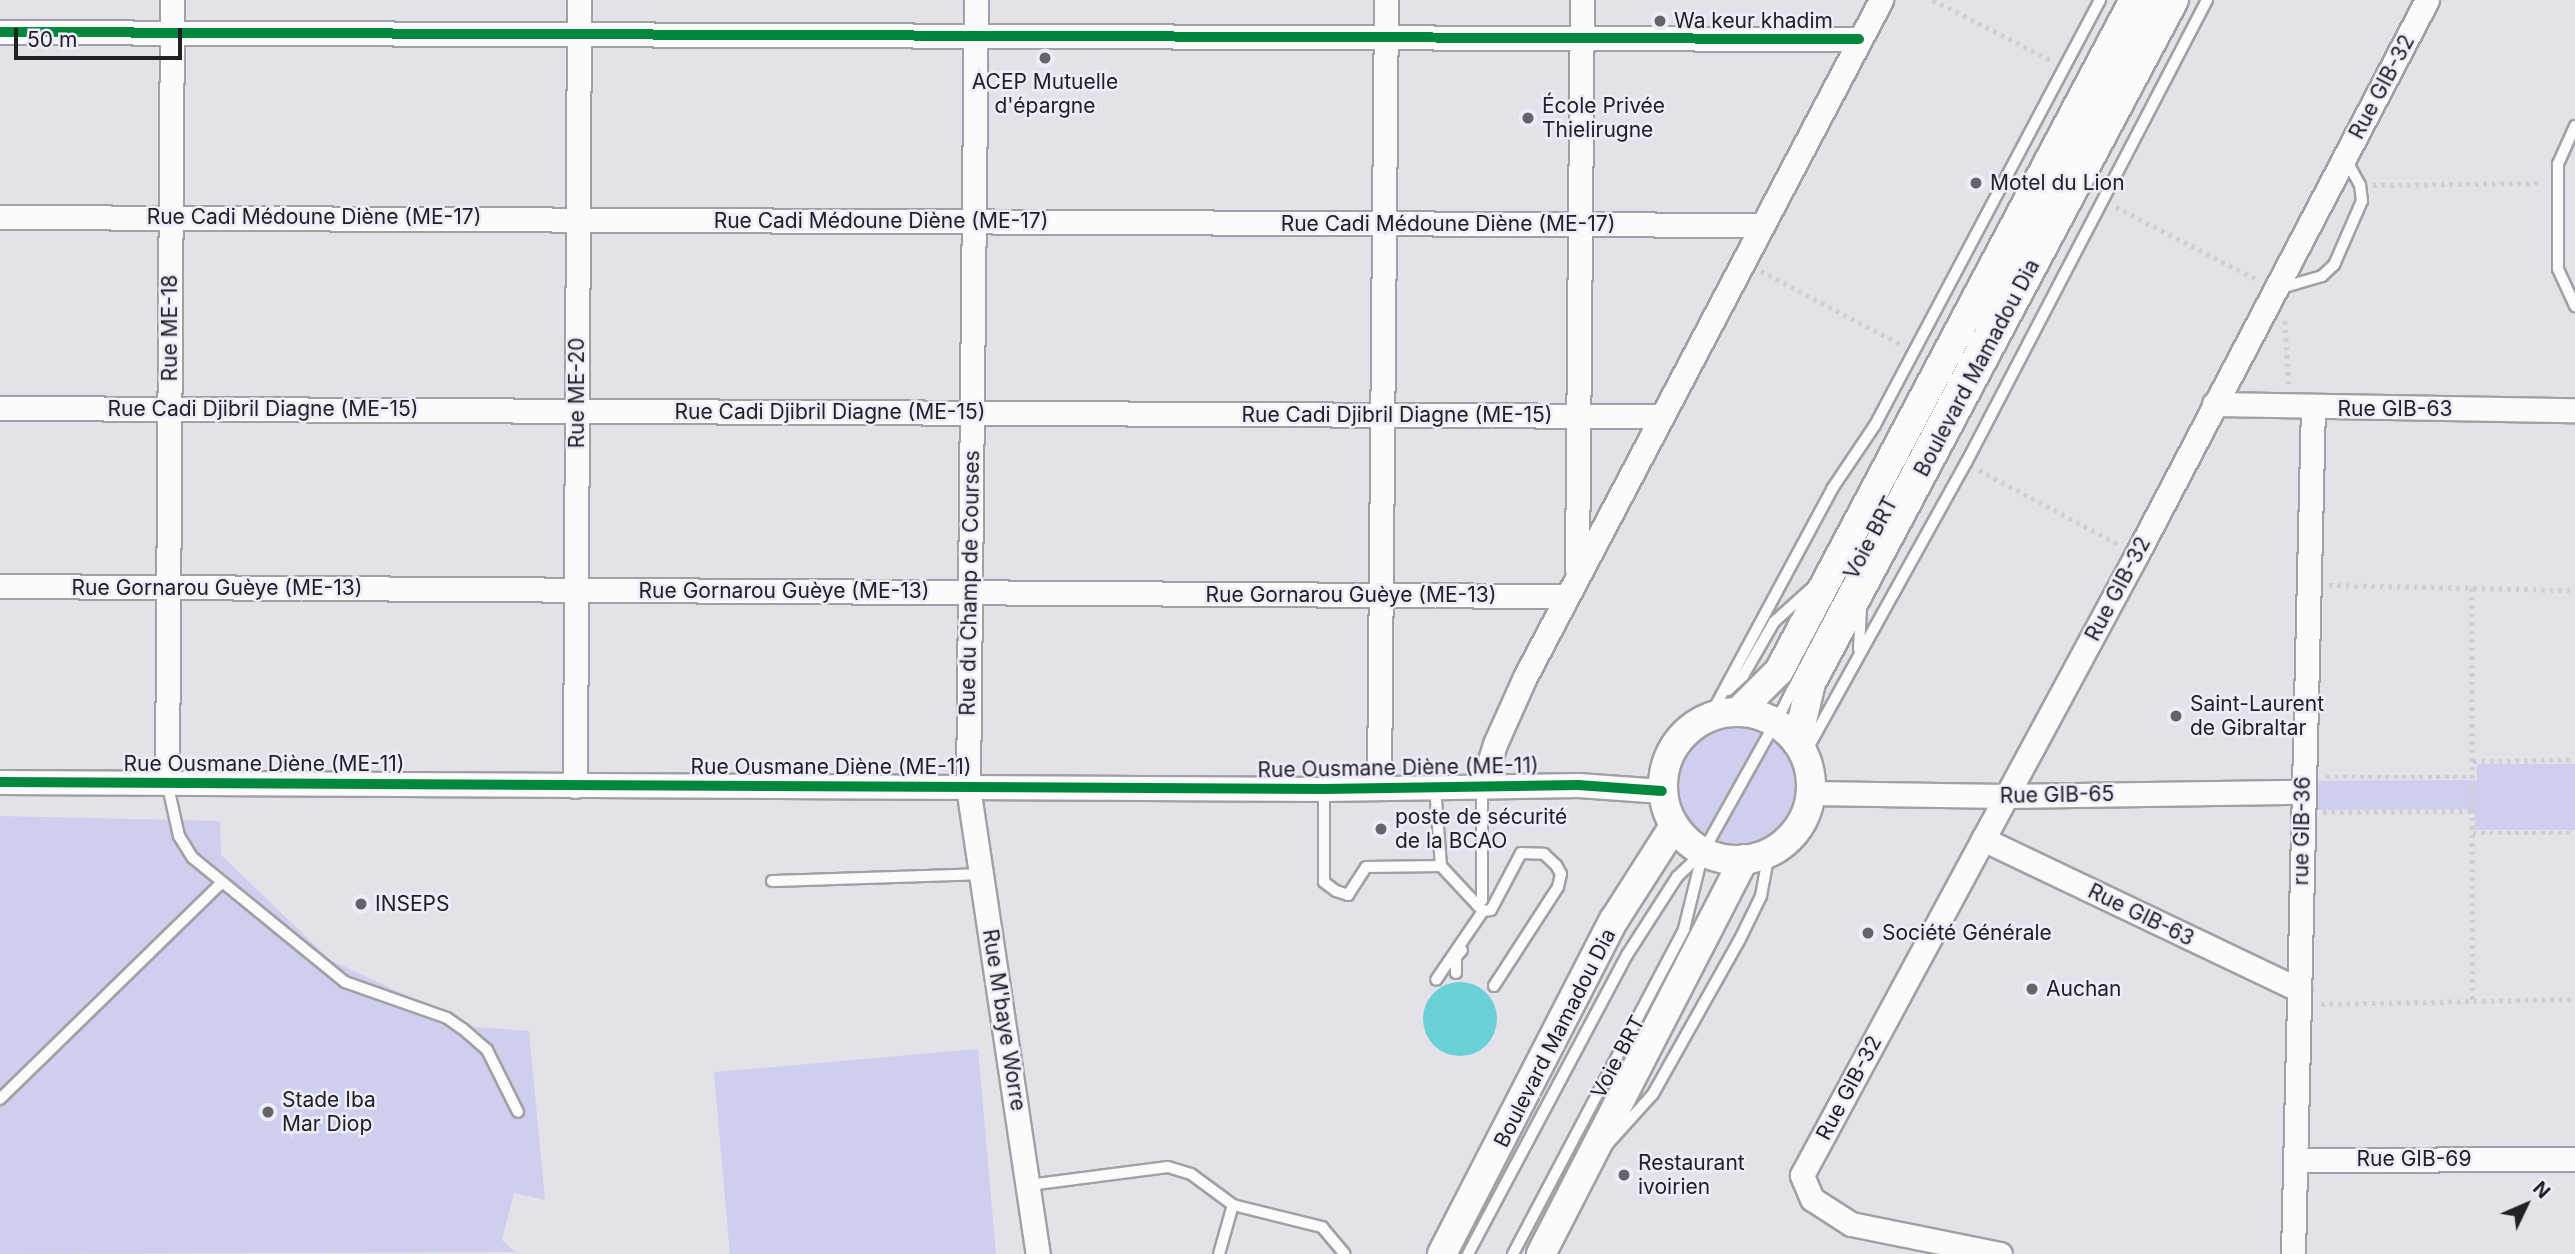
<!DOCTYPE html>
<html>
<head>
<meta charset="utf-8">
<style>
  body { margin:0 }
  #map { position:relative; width:2575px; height:1254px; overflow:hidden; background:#e2e2e8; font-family:Inter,sans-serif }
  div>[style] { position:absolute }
  .green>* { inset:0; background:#d0ceef; transform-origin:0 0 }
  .round { border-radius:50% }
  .water>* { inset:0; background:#6bcfd8 }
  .path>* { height:4.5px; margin-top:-2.25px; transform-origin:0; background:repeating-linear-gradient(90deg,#cfcfd1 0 3.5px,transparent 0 8.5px) }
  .roads { filter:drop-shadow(2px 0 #a1a1a5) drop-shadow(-2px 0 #a1a1a5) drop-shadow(0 2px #a1a1a5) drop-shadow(0 -2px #a1a1a5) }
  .service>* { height:10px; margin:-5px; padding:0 5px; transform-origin:5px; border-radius:5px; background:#fbfbfc }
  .minor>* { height:23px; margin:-11.5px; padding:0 11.5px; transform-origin:11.5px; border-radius:11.5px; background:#fbfbfc }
  .tertiary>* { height:28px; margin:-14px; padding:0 14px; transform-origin:14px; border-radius:14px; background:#fbfbfc }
  .tertiary>.ring { margin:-14px; padding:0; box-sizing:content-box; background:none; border:28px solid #fbfbfc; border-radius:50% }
  .cycleway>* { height:10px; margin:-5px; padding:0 5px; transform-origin:5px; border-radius:5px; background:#00873e }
  .dots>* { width:19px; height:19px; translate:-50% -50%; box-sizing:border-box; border:4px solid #ededf8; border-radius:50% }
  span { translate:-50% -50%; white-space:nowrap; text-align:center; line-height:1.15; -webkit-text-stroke:5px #ededf8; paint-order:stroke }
  .poi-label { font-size:21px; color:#212025 }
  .left { translate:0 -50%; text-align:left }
  .street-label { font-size:21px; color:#212025 }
  .north { position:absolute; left:2491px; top:1170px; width:70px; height:70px; -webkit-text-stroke:5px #ededf8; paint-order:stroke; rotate:46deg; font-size:19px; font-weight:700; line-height:28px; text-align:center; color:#212025 }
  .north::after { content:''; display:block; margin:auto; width:24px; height:32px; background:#212025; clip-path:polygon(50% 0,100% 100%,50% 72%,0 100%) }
  .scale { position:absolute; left:14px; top:28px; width:168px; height:32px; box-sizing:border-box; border:4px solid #212025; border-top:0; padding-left:9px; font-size:21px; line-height:24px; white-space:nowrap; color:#212025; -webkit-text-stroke:5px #ededf8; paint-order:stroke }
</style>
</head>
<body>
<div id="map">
  <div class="green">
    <i class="round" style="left:1671px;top:717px;width:132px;height:132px"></i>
    <i style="clip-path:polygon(2477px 764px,2575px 764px,2575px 830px,2475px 830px,2474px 809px,2307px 810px,2306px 781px,2477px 780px)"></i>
    <i style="clip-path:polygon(0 816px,220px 821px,221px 855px,330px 960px,474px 1027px,529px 1031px,545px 1200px,514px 1193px,502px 1240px,515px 1252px,0 1254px)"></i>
    <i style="left:978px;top:1049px;width:206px;height:265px;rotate:85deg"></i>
  </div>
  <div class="water">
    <i class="round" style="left:1423px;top:982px;width:74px;height:74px"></i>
  </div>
  <div class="path">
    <i style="left:1933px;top:0;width:132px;rotate:27deg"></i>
    <i style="left:2373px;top:185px;width:170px;rotate:-0.7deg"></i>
    <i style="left:2116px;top:207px;width:160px;rotate:27.2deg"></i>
    <i style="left:1761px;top:271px;width:159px;rotate:27.7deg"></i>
    <i style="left:2285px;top:321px;width:65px;rotate:86.5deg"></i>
    <i style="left:1979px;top:470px;width:160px;rotate:28deg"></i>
    <i style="left:2329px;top:585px;width:246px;rotate:1.2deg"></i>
    <i style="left:2472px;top:588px;width:413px;rotate:89.9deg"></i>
    <i style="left:2473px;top:761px;width:102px;rotate:-0.6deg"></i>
    <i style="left:2326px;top:777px;width:147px"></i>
    <i style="left:2323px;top:812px;width:150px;rotate:-0.4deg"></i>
    <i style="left:2473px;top:833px;width:102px"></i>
    <i style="left:2321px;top:1004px;width:254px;rotate:-1.1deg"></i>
  </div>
  <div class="roads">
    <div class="service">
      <i style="left:2575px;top:126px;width:42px;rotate:114.1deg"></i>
      <i style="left:2558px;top:164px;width:105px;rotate:90deg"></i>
      <i style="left:2558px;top:269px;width:41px;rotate:65.3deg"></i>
      <i style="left:2278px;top:289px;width:46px;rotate:-16.5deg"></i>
      <i style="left:2322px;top:276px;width:16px;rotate:-43deg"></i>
      <i style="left:2334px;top:265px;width:70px;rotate:-66.4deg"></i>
      <i style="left:2362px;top:201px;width:16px;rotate:-97deg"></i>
      <i style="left:2360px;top:185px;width:31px;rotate:-119deg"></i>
      <i style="left:1859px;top:649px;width:43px;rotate:-87.3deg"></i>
      <i style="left:1728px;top:690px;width:21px;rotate:-43deg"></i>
      <i style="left:1743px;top:676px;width:62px;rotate:-60.1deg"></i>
      <i style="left:1774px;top:622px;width:55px;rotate:-42.1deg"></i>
      <i style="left:1710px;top:716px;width:258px;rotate:-61.7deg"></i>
      <i style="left:1832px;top:489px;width:77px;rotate:-56.1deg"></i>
      <i style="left:1875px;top:425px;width:481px;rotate:-62.1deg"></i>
      <i style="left:1804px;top:755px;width:334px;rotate:-61deg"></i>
      <i style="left:1966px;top:463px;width:522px;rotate:-62.5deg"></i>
      <i style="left:167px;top:782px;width:55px;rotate:77.5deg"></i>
      <i style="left:179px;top:836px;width:26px;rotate:58deg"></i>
      <i style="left:193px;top:858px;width:196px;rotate:39.2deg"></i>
      <i style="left:345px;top:982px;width:108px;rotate:19.4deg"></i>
      <i style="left:447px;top:1018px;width:19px;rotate:35deg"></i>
      <i style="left:463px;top:1029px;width:32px;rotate:41deg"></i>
      <i style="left:487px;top:1050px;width:69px;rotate:63.4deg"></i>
      <i style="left:1435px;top:786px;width:80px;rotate:85.7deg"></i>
      <i style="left:1324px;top:789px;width:93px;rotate:90deg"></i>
      <i style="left:1324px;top:882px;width:15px;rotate:37deg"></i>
      <i style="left:1336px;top:891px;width:13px;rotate:18deg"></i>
      <i style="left:1348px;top:895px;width:33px;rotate:-57deg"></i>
      <i style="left:1366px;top:867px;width:75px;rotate:-0.8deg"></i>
      <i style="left:1441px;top:866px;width:62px;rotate:47deg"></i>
      <i style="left:1483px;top:911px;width:83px;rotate:124.3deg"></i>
      <i style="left:772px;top:881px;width:208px;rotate:-1.9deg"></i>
      <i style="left:1477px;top:905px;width:7px;rotate:-45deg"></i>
      <i style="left:1482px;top:900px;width:114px;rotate:-90deg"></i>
      <i style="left:1483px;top:911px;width:8px;rotate:-7deg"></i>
      <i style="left:1491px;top:910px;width:64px;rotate:-62.2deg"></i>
      <i style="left:1521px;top:853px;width:23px;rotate:2deg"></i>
      <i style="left:1544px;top:854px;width:16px;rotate:43deg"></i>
      <i style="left:1556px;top:865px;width:10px;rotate:61deg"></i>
      <i style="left:1561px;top:874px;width:13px;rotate:103deg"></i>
      <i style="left:1558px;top:887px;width:118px;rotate:122.9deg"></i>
      <i style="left:1456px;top:973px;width:16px;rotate:-90deg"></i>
      <i style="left:1456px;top:957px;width:9px;rotate:-49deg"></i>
      <i style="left:0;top:1099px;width:310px;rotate:-44.3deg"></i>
      <i style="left:1607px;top:1145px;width:69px;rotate:-48deg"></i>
      <i style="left:1653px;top:1094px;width:176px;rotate:-60.7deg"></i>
      <i style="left:1739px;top:941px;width:50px;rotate:-63.9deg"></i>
      <i style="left:1761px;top:896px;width:44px;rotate:-79.5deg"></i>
      <i style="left:1029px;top:1185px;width:140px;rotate:-7.4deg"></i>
      <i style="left:1168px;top:1167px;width:24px;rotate:17deg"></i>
      <i style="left:1191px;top:1174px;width:52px;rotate:36.4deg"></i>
      <i style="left:1219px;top:1254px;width:51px;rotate:-74.1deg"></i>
      <i style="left:1233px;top:1205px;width:92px;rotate:13.9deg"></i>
      <i style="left:1322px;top:1227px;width:35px;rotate:50deg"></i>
      <i style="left:1468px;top:1254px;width:339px;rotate:-62deg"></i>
      <i style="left:1627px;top:955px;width:93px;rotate:-57.3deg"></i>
      <i style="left:1677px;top:877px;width:36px;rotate:-44deg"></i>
      <i style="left:1703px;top:852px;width:148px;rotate:-60.8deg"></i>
      <i style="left:1775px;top:723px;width:816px;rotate:-62.34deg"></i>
      <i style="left:1513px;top:1254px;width:367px;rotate:-62.2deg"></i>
      <i style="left:1684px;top:929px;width:79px;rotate:-76.1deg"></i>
    </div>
    <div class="minor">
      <i style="left:976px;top:0;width:787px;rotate:90.58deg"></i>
      <i style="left:968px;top:787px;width:472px;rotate:81.5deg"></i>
      <i style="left:0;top:32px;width:1859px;rotate:0.22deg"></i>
      <i style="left:0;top:217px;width:1761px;rotate:0.26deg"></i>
      <i style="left:2214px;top:404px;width:361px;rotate:1deg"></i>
      <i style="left:0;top:408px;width:1660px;rotate:0.28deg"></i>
      <i style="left:1577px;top:569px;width:569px;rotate:-89.5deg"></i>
      <i style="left:0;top:586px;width:1567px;rotate:0.37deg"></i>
      <i style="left:0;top:782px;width:1324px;rotate:0.3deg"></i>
      <i style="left:1324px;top:789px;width:254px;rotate:-0.9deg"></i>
      <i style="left:1578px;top:785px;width:84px;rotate:4.1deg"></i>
      <i style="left:167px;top:782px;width:782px;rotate:-89.63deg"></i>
      <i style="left:575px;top:786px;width:786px;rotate:-89.71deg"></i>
      <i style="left:1379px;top:786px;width:786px;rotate:-89.49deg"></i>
      <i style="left:1482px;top:786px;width:44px;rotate:-72.8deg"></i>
      <i style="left:1495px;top:744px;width:73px;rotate:-65.9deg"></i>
      <i style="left:1525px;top:677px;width:765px;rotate:-62.26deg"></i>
      <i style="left:1811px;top:793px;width:194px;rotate:0.9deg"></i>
      <i style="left:2005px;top:796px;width:298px;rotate:-0.8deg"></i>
      <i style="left:1983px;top:839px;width:350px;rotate:25.5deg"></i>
      <i style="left:2296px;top:1160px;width:279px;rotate:-0.2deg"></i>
      <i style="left:2000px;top:1254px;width:152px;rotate:-168.6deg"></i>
      <i style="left:1851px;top:1224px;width:46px;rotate:-147.3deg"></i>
      <i style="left:1812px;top:1199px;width:26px;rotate:-113deg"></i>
      <i style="left:1802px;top:1175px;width:706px;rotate:-61.66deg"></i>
      <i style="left:2137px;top:554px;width:625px;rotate:-62.37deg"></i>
      <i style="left:2293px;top:1254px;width:846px;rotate:-88.65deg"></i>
    </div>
    <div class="tertiary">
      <i style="left:1738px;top:712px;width:58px;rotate:-45deg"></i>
      <i style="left:1779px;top:671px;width:759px;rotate:-62.12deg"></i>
      <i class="ring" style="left:1663px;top:712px;width:120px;height:120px"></i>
      <i style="left:1797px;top:742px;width:61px;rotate:-76.7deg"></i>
      <i style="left:1811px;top:683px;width:773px;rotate:-62.01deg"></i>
      <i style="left:1442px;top:1254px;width:376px;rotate:-62.8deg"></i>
      <i style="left:1614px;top:920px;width:112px;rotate:-57.4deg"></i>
      <i style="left:1541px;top:1254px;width:444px;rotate:-62.8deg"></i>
    </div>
  </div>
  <div class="cycleway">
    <i style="left:0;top:32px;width:1859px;rotate:0.22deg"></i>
    <i style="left:0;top:782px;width:1324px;rotate:0.3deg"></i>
    <i style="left:1324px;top:789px;width:254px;rotate:-0.9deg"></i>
    <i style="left:1578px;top:785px;width:84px;rotate:4.1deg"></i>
  </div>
  <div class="dots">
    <i style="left:1660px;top:21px;background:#656469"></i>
    <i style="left:1045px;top:58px;background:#656469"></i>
    <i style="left:1528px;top:118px;background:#656469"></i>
    <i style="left:1976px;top:183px;background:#656469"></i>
    <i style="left:2176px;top:716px;background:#656469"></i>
    <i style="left:1381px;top:829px;background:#656469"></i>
    <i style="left:361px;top:904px;background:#656469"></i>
    <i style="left:1868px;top:933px;background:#656469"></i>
    <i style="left:2032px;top:989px;background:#656469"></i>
    <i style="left:268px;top:1112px;background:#656469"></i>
    <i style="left:1624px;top:1175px;background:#656469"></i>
  </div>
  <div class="poi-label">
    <span class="left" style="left:1674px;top:21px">Wa keur khadim</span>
    <span style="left:1045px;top:94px">ACEP Mutuelle<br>d'épargne</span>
    <span class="left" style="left:1542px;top:118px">École Privée<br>Thielirugne</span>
    <span class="left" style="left:1990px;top:183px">Motel du Lion</span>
    <span class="left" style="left:2190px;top:716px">Saint-Laurent<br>de Gibraltar</span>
    <span class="left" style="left:1395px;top:829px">poste de sécurité<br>de la BCAO</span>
    <span class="left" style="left:375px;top:904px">INSEPS</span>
    <span class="left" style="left:1882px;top:933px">Société Générale</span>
    <span class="left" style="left:2046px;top:989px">Auchan</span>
    <span class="left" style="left:282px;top:1112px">Stade Iba<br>Mar Diop</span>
    <span class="left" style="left:1638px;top:1175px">Restaurant<br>ivoirien</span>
  </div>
  <div class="street-label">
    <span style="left:2382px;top:87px;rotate:-62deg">Rue GIB-32</span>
    <span style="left:314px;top:217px">Rue Cadi Médoune Diène (ME-17)</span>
    <span style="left:881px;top:221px">Rue Cadi Médoune Diène (ME-17)</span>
    <span style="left:1448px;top:224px">Rue Cadi Médoune Diène (ME-17)</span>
    <span style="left:170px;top:328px;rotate:-90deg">Rue ME-18</span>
    <span style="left:1977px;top:368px;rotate:-62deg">Boulevard Mamadou Dia</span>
    <span style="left:577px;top:393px;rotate:-90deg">Rue ME-20</span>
    <span style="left:263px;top:409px">Rue Cadi Djibril Diagne (ME-15)</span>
    <span style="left:2395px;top:409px">Rue GIB-63</span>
    <span style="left:830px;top:412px">Rue Cadi Djibril Diagne (ME-15)</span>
    <span style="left:1397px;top:415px">Rue Cadi Djibril Diagne (ME-15)</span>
    <span style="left:1871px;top:538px;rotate:-62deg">Voie BRT</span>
    <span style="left:970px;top:583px;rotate:-89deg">Rue du Champ de Courses</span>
    <span style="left:217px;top:588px">Rue Gornarou Guèye (ME-13)</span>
    <span style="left:2118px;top:589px;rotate:-62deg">Rue GIB-32</span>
    <span style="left:784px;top:591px">Rue Gornarou Guèye (ME-13)</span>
    <span style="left:1351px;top:595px">Rue Gornarou Guèye (ME-13)</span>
    <span style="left:264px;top:764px">Rue Ousmane Diène (ME-11)</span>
    <span style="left:831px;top:767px">Rue Ousmane Diène (ME-11)</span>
    <span style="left:1398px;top:768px;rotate:-1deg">Rue Ousmane Diène (ME-11)</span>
    <span style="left:2057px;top:795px;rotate:-1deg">Rue GIB-65</span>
    <span style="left:2302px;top:831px;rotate:-89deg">rue GIB-36</span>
    <span style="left:2141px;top:915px;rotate:26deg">Rue GIB-63</span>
    <span style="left:1004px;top:1020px;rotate:81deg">Rue M'baye Worre</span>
    <span style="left:1555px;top:1038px;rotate:-63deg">Boulevard Mamadou Dia</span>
    <span style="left:1618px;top:1057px;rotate:-62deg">Voie BRT</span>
    <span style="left:1849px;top:1088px;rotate:-62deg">Rue GIB-32</span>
    <span style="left:2414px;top:1159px">Rue GIB-69</span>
  </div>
  <div class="north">N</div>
  <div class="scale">50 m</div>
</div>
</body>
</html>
